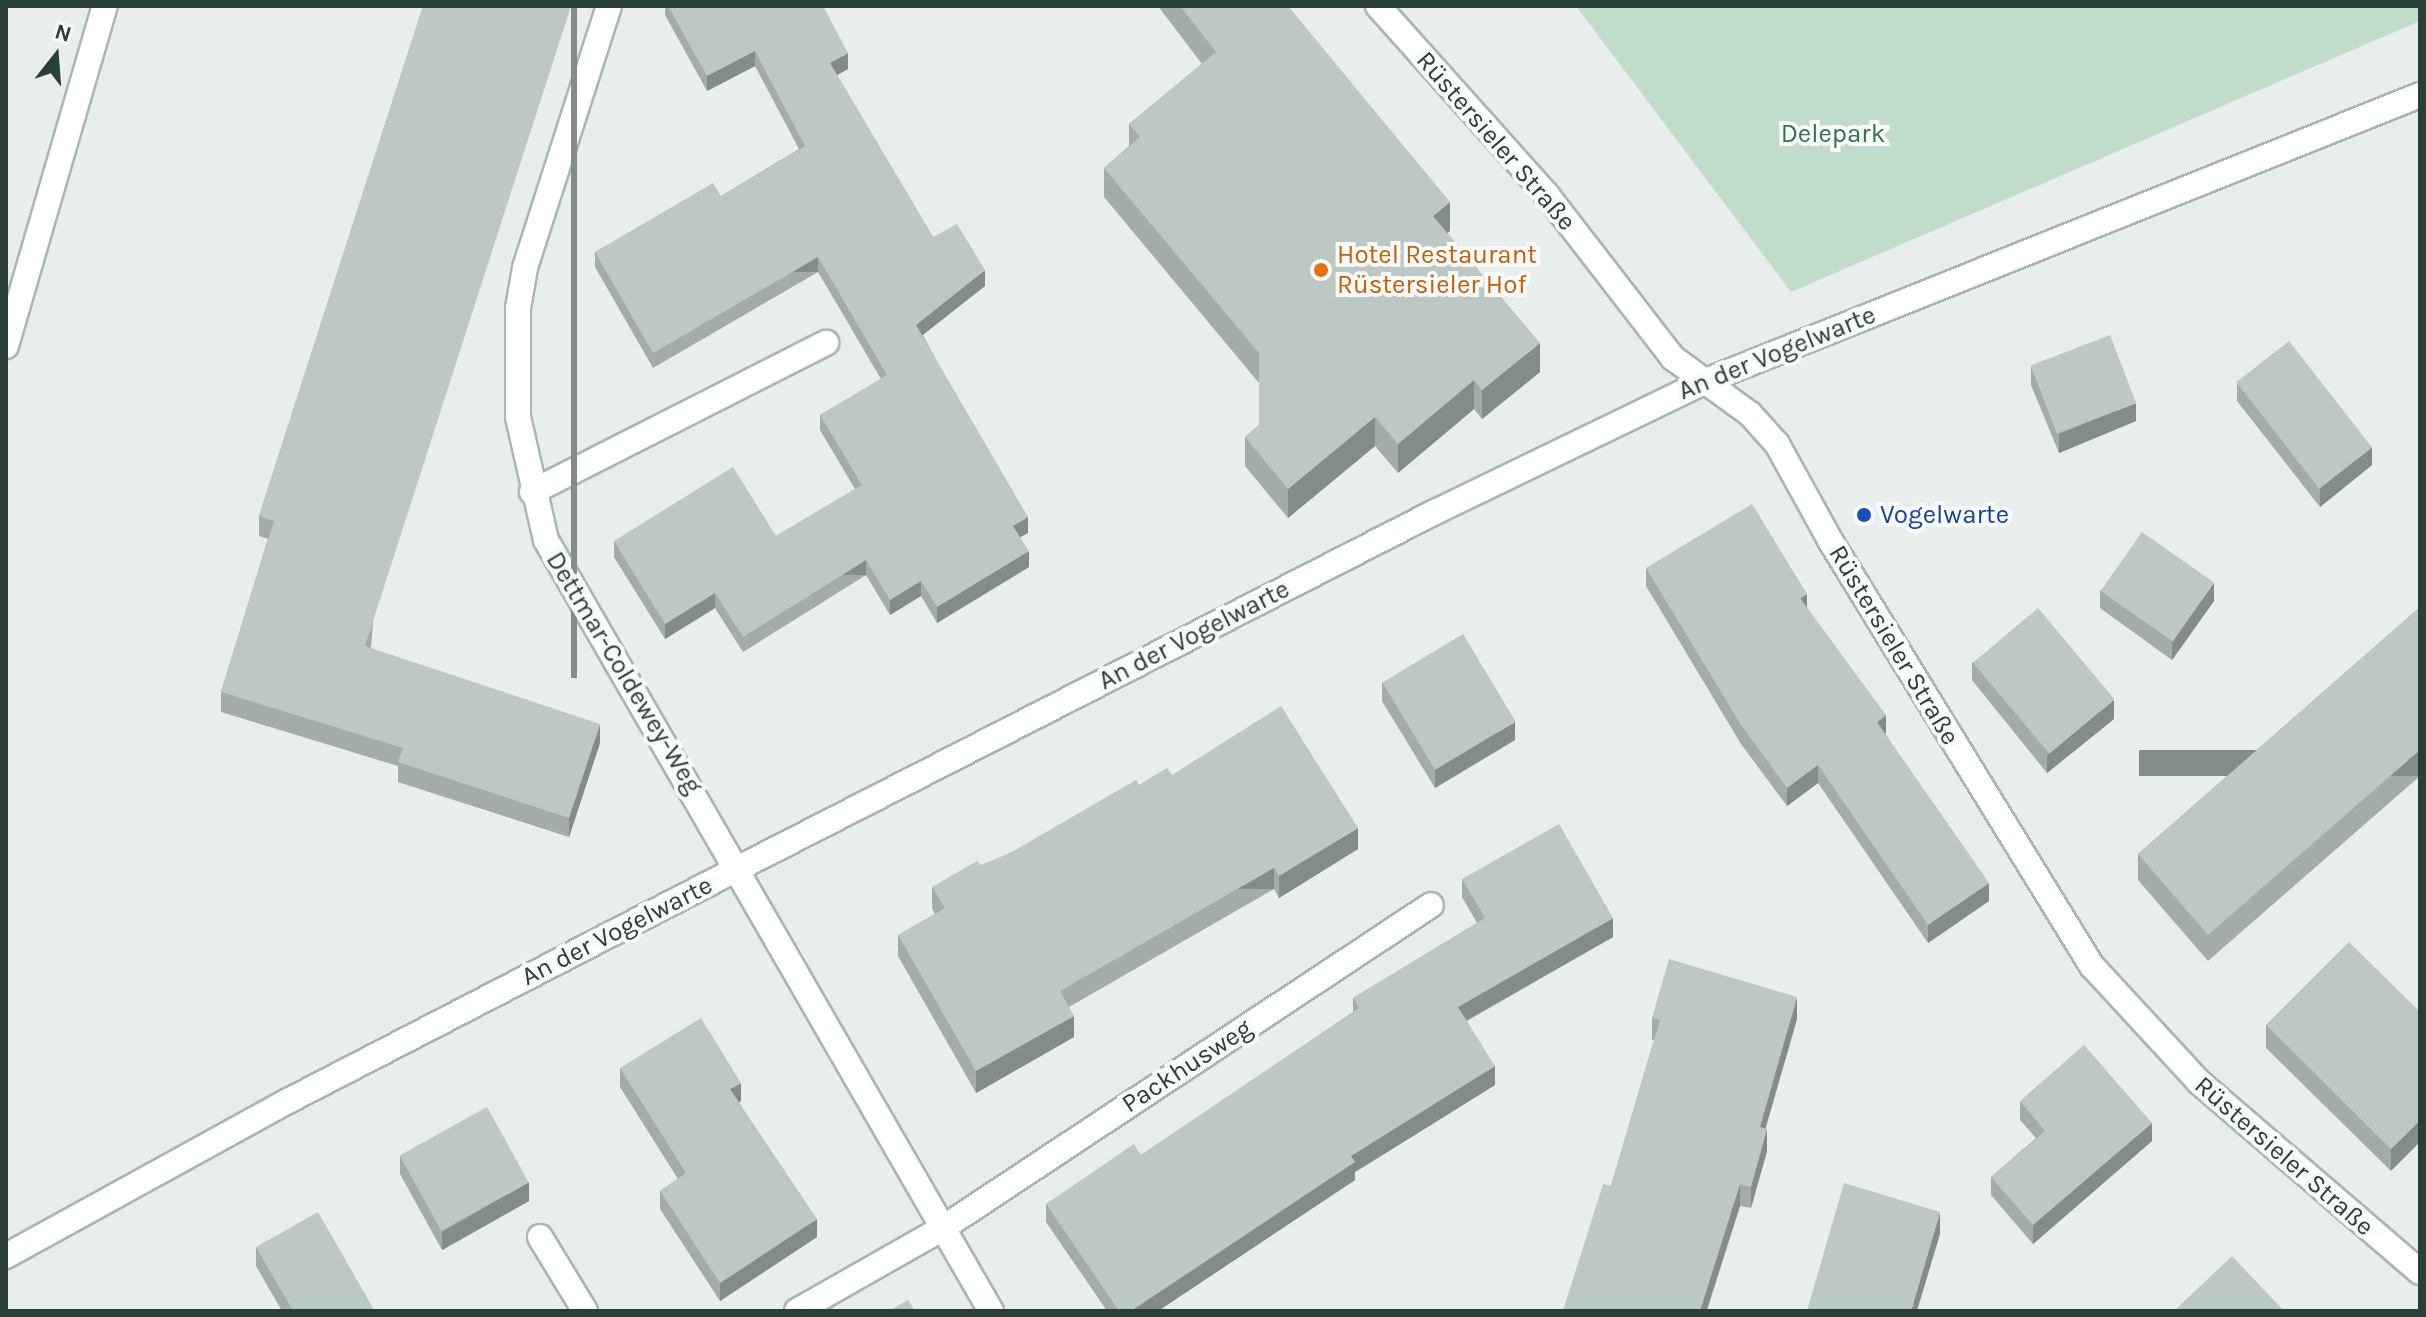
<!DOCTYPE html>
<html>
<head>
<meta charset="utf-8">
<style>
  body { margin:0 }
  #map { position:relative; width:2426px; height:1317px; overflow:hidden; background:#e7eeeb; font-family:Karla,sans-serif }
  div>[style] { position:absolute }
  .green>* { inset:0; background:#c2dcca }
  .roads { filter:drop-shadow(2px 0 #aab6b2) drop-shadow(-2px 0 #aab6b2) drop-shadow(0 2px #aab6b2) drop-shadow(0 -2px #aab6b2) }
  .service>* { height:24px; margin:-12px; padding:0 12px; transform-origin:12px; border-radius:12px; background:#fff }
  .minor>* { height:24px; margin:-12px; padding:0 12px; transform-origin:12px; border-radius:12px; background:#fff }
  .secondary>* { height:24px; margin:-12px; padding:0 12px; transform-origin:12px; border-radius:12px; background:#fff }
  .wall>* { inset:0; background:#a2aca9 }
  .shaded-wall>* { inset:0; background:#848c89; transform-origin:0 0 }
  .building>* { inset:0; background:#bcc8c4; transform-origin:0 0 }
  .dots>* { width:22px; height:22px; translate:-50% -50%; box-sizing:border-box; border:4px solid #f7faf9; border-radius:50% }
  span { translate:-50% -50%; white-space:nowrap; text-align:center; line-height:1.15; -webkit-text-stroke:8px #f7faf9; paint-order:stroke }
  .park-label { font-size:26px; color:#35714f }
  .street-label { font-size:26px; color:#273e39 }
  .food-label { font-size:26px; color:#c56008 }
  .left { translate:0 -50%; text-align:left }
  .transit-label { font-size:26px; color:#164399 }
  .frame { position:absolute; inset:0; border:8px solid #273e39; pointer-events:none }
  .north { position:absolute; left:16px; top:16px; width:80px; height:80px; -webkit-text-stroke:6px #f7faf9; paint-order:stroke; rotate:17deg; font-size:22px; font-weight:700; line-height:32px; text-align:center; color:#273e39 }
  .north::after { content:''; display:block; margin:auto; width:28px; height:36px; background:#273e39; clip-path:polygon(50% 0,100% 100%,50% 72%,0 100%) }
</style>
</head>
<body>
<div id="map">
  <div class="green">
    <i style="clip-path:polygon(1576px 6px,2420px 6px,2420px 21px,1791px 292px)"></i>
  </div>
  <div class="roads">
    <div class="service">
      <i style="left:532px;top:492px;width:330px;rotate:-26.9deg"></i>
    </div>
    <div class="minor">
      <i style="left:609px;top:6px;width:275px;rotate:107.8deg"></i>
      <i style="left:525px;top:268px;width:41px;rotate:99.9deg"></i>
      <i style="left:518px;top:308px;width:109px;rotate:90deg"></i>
      <i style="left:518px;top:417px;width:126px;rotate:77.2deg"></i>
      <i style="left:546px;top:540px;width:890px;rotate:60.01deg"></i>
      <i style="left:1378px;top:6px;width:254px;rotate:48.2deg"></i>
      <i style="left:1547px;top:195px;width:206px;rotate:52.3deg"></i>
      <i style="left:1673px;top:358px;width:95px;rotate:36deg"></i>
      <i style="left:1750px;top:414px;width:40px;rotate:48deg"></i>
      <i style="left:1777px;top:444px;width:112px;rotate:61.1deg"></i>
      <i style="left:1831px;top:542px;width:498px;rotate:58.4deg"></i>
      <i style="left:2092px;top:966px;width:158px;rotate:47.3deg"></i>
      <i style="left:2199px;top:1082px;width:291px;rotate:40.7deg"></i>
      <i style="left:540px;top:1237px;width:87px;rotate:58.7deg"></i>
      <i style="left:6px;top:1256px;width:322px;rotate:-28.8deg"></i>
      <i style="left:288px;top:1101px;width:505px;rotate:-27.33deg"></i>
      <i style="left:737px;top:869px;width:782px;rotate:-27.09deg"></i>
      <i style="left:1433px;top:513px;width:303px;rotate:-25.8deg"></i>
      <i style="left:1706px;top:381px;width:769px;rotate:-21.83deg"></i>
      <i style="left:797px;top:1311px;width:168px;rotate:-29.6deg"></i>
      <i style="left:943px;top:1228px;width:585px;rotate:-33.5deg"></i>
    </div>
    <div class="secondary">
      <i style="left:6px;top:346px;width:354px;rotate:-73.8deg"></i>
    </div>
  </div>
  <div class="wall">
    <i style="clip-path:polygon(423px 6px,371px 648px,600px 743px,569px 837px,398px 782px,398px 766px,221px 712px,221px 692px,268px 539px,259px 536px,259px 516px)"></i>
    <i style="clip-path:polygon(665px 6px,823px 6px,848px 69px,837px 75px,933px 237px,985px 286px,923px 335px,1028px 533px,1020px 537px,1029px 567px,937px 623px,921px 596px,890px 615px,866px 575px,743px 652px,715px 608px,665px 639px,614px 557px,614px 541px,776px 536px,855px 489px,820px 430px,820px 415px,881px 379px,818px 272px,653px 368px,595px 267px,595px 252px,721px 196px,799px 149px,755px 66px,707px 91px,665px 15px)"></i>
    <i style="clip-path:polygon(1158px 6px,1288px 6px,1450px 231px,1447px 233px,1540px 372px,1482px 419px,1474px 409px,1398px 473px,1375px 446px,1288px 518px,1245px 466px,1245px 437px,1259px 425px,1259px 383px,1104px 197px,1104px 168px,1129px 146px,1129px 124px,1202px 64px)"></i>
    <i style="clip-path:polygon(2031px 367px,2136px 421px,2059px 453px,2031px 385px)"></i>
    <i style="clip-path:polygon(2237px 383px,2372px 465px,2320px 507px,2237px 401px)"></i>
    <i style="clip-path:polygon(1646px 568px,1807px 607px,1989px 901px,1928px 943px,1818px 783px,1787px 806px,1741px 744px,1646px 586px)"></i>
    <i style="clip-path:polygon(2100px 590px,2214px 601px,2172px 660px,2100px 608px)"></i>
    <i style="clip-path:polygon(2420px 607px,2420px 776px,2208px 961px,2138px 880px,2138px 854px)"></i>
    <i style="clip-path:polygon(1972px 662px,2114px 719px,2047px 773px,1972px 680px)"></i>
    <i style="clip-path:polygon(1382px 682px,1515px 740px,1435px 788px,1382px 701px)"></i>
    <i style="clip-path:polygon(1172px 775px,1358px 849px,1279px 898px,1274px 889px,1069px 1007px,1074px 1037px,976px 1093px,898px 956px,898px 935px,935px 914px,932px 908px,932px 887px,1010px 853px,1139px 785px)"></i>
    <i style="clip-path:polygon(1462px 879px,1613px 937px,1467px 1021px,1495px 1085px,1355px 1172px,1355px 1180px,1158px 1311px,1107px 1311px,1046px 1222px,1046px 1204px,1141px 1155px,1353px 1012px,1353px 998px,1477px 923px,1462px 897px)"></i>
    <i style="clip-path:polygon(2420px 1012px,2391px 1171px,2266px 1048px,2266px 1025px)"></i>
    <i style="clip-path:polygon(1652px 1018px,1797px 1019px,1765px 1128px,1767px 1151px,1751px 1208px,1740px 1206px,1707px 1311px,1563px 1311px,1611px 1186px,1654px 1040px,1652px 1040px)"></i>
    <i style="clip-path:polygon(620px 1068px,741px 1101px,739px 1102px,817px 1237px,720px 1301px,660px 1209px,660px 1191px,678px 1179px,620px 1087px)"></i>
    <i style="clip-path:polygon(2020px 1101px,2152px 1141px,2033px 1244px,1991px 1195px,1991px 1177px,2036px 1138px,2020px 1120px)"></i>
    <i style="clip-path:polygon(400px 1156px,529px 1201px,442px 1250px,400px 1174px)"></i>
    <i style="clip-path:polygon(256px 1247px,373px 1311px,282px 1311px,256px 1266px)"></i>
  </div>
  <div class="shaded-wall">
    <i style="left:571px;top:6px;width:6px;height:672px"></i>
    <i style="clip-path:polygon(755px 51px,755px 66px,707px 91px,707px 76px)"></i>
    <i style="clip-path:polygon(848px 53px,848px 69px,830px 79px,830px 63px)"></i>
    <i style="clip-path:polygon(1450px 202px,1450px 231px,1433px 245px,1433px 216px)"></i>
    <i style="left:818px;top:257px;width:15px;height:191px;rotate:90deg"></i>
    <i style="clip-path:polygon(985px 270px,985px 286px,916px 340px,916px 325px)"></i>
    <i style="clip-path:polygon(1540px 343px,1540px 372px,1482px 419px,1482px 390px)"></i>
    <i style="clip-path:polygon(1474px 380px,1474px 409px,1398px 473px,1398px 444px)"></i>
    <i style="clip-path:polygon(2136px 403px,2136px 421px,2059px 453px,2059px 434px)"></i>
    <i style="clip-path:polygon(1375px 417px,1375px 446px,1288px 518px,1288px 489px)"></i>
    <i style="clip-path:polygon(2372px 447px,2372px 465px,2320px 507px,2320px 488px)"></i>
    <i style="clip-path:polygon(1028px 517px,1028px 533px,1013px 541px,1013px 526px)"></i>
    <i style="clip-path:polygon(1029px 551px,1029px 567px,937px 623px,937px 607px)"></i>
    <i style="left:866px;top:560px;width:15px;height:145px;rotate:90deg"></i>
    <i style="clip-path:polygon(921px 581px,921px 596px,890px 615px,890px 600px)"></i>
    <i style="clip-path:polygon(2214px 583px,2214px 601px,2172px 660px,2172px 642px)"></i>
    <i style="clip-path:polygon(715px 593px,715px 608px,665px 639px,665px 624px)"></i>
    <i style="clip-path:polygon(1807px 594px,1807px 613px,1800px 598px)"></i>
    <i style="clip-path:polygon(2114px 700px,2114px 719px,2047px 773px,2047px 755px)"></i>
    <i style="clip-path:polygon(1886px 715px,1886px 733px,1877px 740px,1877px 722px)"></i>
    <i style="clip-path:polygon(1515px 722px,1515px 740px,1435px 788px,1435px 770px)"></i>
    <i style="clip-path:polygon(600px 724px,600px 743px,569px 837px,569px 818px)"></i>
    <i style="left:2420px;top:750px;width:26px;height:281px;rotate:90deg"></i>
    <i style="clip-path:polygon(1818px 765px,1818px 783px,1787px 806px,1787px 788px)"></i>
    <i style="clip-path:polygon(1358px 828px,1358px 849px,1279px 898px,1279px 876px)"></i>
    <i style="left:1274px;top:868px;width:21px;height:247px;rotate:90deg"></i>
    <i style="clip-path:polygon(1989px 883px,1989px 901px,1928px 943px,1928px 925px)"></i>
    <i style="clip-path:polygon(1613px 918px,1613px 937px,1458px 1025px,1458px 1007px)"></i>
    <i style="clip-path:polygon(1797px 997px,1797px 1019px,1760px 1148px,1760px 1127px)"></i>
    <i style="clip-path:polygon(1074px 1016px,1074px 1037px,976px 1093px,976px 1071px)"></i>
    <i style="clip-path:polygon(1495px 1066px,1495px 1085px,1355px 1172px,1355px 1180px,1158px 1311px,1131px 1311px,1351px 1156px)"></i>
    <i style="clip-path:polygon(741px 1083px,741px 1101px,730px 1108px,730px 1089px)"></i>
    <i style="clip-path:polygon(2420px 1120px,2420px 1142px,2391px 1171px,2391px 1149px)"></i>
    <i style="clip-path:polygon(2152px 1123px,2152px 1141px,2033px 1244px,2033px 1225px)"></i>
    <i style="clip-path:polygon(1767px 1129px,1767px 1151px,1751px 1208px,1751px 1187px)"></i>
    <i style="clip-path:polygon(529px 1182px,529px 1201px,442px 1250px,442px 1232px)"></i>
    <i style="clip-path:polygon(1740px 1184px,1740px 1206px,1706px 1311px,1700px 1311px)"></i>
    <i style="clip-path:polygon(1940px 1212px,1940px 1234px,1917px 1311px,1911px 1311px)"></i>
    <i style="clip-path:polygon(817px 1219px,817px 1237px,720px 1301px,720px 1283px)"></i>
  </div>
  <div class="building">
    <i style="clip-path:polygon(423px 6px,571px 6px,365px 646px,600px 724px,569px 818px,398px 762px,403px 748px,221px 692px,274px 521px,259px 516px)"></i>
    <i style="clip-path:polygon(668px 6px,823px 6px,848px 53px,830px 63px,933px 237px,957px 224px,985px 270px,916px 325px,1028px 517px,1013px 526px,1029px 551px,937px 607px,921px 581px,890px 600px,866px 560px,743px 637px,715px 593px,665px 624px,614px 541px,733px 467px,776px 536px,862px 485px,820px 415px,887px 375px,818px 257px,653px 353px,595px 252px,713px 183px,721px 196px,805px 146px,755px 51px,707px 76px)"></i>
    <i style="clip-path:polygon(1180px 6px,1288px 6px,1450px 202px,1433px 216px,1540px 343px,1482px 390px,1474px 380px,1398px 444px,1375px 417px,1288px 489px,1245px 437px,1259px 425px,1259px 353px,1104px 168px,1140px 137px,1129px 124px,1216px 52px)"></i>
    <i style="left:2110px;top:335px;width:73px;height:85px;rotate:69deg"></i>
    <i style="left:2289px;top:341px;width:135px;height:67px;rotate:52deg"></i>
    <i style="clip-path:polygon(1752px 504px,1807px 594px,1800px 598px,1886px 715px,1877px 722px,1989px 883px,1928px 925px,1818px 765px,1787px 788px,1741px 725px,1646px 568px)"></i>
    <i style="left:2142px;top:532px;width:88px;height:72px;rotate:35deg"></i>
    <i style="clip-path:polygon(2420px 607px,2420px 750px,2208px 935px,2138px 854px)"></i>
    <i style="left:2038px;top:608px;width:119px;height:85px;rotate:50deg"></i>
    <i style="left:1463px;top:634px;width:102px;height:94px;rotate:59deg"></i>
    <i style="clip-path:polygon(1281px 706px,1358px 828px,1279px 876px,1274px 868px,1060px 991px,1074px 1016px,976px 1071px,898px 935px,945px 908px,932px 887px,977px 861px,981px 865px,1010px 853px,1136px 780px,1139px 785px,1167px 768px,1172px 775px)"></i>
    <i style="clip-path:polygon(1559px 824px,1613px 918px,1458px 1007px,1495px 1066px,1351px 1156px,1355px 1162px,1131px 1311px,1119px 1311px,1046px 1204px,1134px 1144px,1141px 1155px,1359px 1008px,1353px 998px,1485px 918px,1462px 879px)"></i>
    <i style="clip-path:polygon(2349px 942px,2420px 1012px,2420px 1120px,2391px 1149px,2266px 1025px)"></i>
    <i style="clip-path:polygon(1669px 959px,1797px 997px,1760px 1127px,1767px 1129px,1751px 1187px,1740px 1184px,1700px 1311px,1563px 1311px,1603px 1184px,1611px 1186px,1660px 1020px,1652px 1018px)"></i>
    <i style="clip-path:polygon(701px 1018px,741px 1083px,730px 1089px,817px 1219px,720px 1283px,660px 1191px,686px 1173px,620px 1068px)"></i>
    <i style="clip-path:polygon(2084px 1045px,2152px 1123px,2033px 1225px,1991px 1177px,2045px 1131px,2020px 1101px)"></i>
    <i style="left:487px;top:1107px;width:86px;height:100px;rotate:61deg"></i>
    <i style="clip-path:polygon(1844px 1183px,1940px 1212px,1911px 1311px,1807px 1311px)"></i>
    <i style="clip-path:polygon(318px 1212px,373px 1308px,367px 1311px,293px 1311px,256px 1247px)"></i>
    <i style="clip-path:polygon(2232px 1256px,2284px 1311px,2174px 1311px)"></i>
    <i style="clip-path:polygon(908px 1300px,915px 1311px,889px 1311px)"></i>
  </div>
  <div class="dots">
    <i style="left:1321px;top:270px;background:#e8710a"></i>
    <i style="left:1864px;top:515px;background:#1a4fb4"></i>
  </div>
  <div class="park-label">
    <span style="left:1833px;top:134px">Delepark</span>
  </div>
  <div class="street-label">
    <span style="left:1496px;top:141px;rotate:49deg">Rüstersieler Straße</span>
    <span style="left:1777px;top:353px;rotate:-22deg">An der Vogelwarte</span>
    <span style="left:1194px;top:635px;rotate:-27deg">An der Vogelwarte</span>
    <span style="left:1894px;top:645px;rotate:59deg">Rüstersieler Straße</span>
    <span style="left:624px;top:673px;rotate:59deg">Dettmar-Coldewey-Weg</span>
    <span style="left:617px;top:931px;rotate:-27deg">An der Vogelwarte</span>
    <span style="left:1187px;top:1066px;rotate:-33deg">Packhusweg</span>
    <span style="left:2284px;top:1156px;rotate:41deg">Rüstersieler Straße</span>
  </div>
  <div class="food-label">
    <span class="left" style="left:1337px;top:270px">Hotel Restaurant<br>Rüstersieler Hof</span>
  </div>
  <div class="transit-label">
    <span class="left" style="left:1880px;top:515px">Vogelwarte</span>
  </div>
  <div class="frame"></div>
  <div class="north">N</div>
</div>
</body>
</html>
